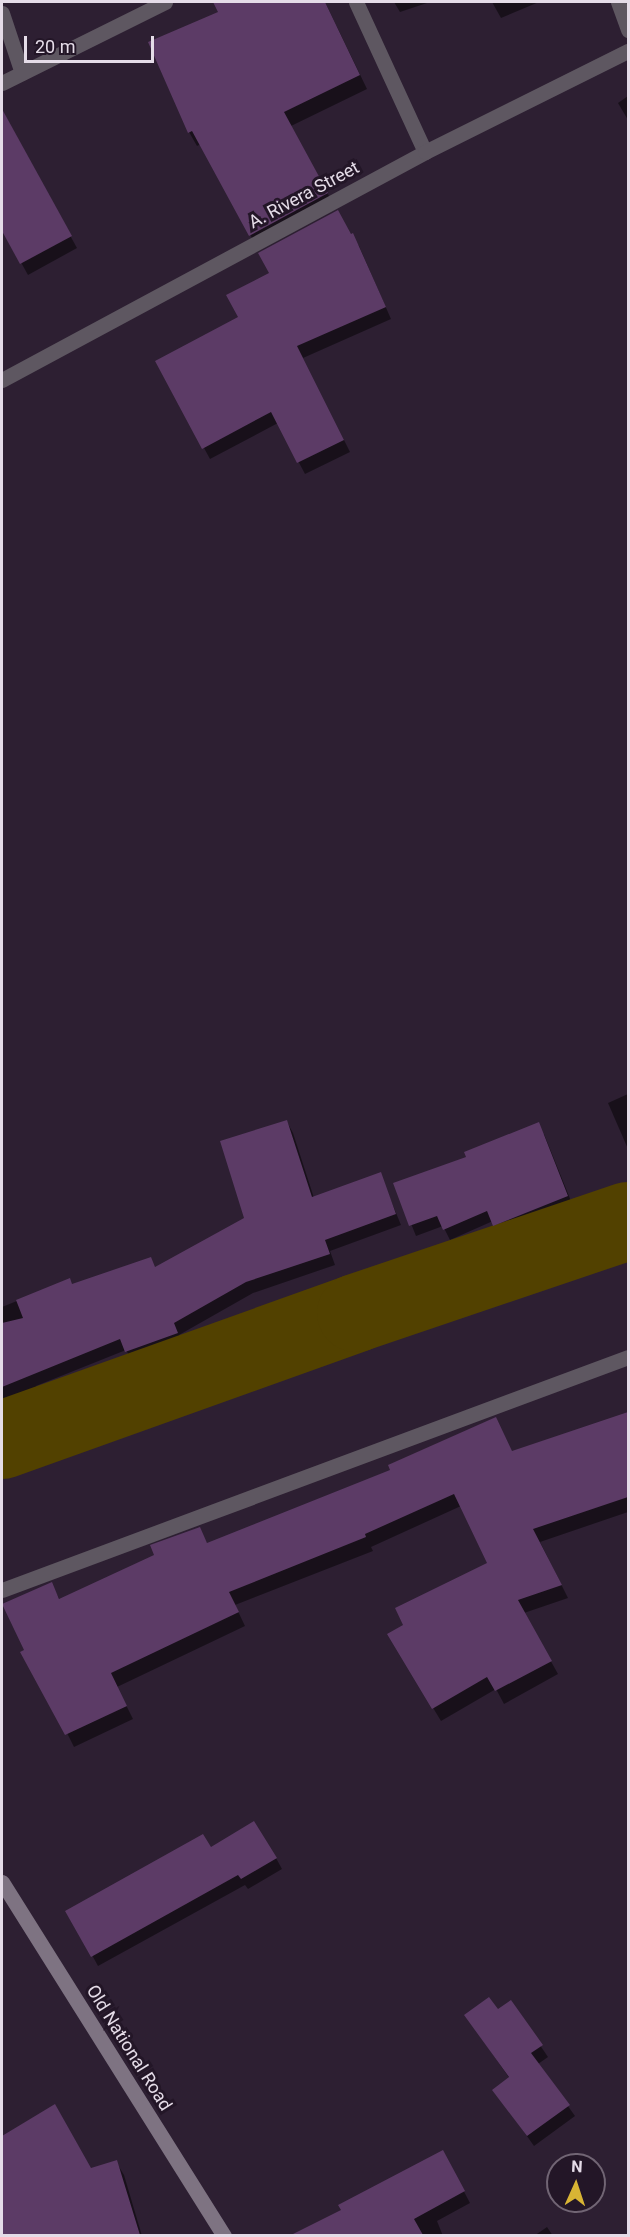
<!DOCTYPE html>
<html>
<head>
<meta charset="utf-8">
<style>
  body { margin:0 }
  #map { position:relative; width:630px; height:2237px; overflow:hidden; background:#2d1f32; font-family:Roboto,sans-serif }
  div>[style] { position:absolute }
  .shadow>* { inset:0; background:#0007 }
  .stream>* { height:14px; margin:-7px; padding:0 7px; transform-origin:7px; border-radius:7px; background:#524100 }
  .river>* { height:78px; margin:-39px; padding:0 39px; transform-origin:39px; border-radius:39px; background:#524100 }
  .building>* { inset:0; background:#5c3b66 }
  .street>* { height:15px; margin:-7.5px; padding:0 7.5px; transform-origin:7.5px; border-radius:7.5px; background:#5e5761 }
  .secondary>* { height:15px; margin:-7.5px; padding:0 7.5px; transform-origin:7.5px; border-radius:7.5px; background:#7e7382 }
  span { translate:-50% -50%; white-space:nowrap; text-align:center; line-height:1.15; -webkit-text-stroke:6px #231627; paint-order:stroke }
  .street-label { font-size:18px; color:#e5dce8 }
  .frame { position:absolute; inset:0; border:3px solid #e5dce8; pointer-events:none }
  .north { position:absolute; left:546px; top:2153px; width:60px; height:60px; box-sizing:border-box; background:#231627; border:2px solid #716574; border-radius:50%; rotate:3deg; font-size:16px; font-weight:700; line-height:24px; text-align:center; color:#e5dce8 }
  .north::after { content:''; display:block; margin:auto; width:21px; height:27px; background:#d8b434; clip-path:polygon(50% 0,100% 100%,50% 72%,0 100%) }
  .scale { position:absolute; left:24px; top:36px; width:130px; height:27px; box-sizing:border-box; border:3px solid #e5dce8; border-top:0; padding-left:8px; font-size:18px; line-height:21px; white-space:nowrap; color:#e5dce8; -webkit-text-stroke:4px #231627; paint-order:stroke }
</style>
</head>
<body>
<div id="map">
  <div class="shadow">
    <i style="clip-path:polygon(221px 2px,325px 2px,367px 89px,291px 126px,335px 207px,258px 249px,201px 144px,197px 146px,189px 132px)"></i>
    <i style="clip-path:polygon(394px 2px,430px 2px,400px 12px)"></i>
    <i style="clip-path:polygon(492px 2px,539px 2px,501px 18px)"></i>
    <i style="clip-path:polygon(628px 96px,628px 120px,618px 103px)"></i>
    <i style="clip-path:polygon(4px 116px,77px 248px,28px 275px,2px 228px,2px 117px)"></i>
    <i style="clip-path:polygon(350px 236px,359px 246px,391px 319px,303px 358px,350px 452px,305px 474px,278px 423px,210px 459px,204px 448px,240px 318px,271px 274px)"></i>
    <i style="clip-path:polygon(628px 1094px,628px 1149px,608px 1103px)"></i>
    <i style="clip-path:polygon(287px 1122px,293px 1133px,314px 1198px,380px 1174px,401px 1225px,330px 1251px,335px 1265px,253px 1293px,179px 1335px,183px 1345px,133px 1362px,126px 1350px,36px 1386px,37px 1389px,2px 1399px,2px 1307px,69px 1280px,72px 1285px,156px 1268px,246px 1219px)"></i>
    <i style="clip-path:polygon(544px 1134px,573px 1206px,500px 1235px,493px 1221px,450px 1240px,443px 1226px,416px 1236px,395px 1184px)"></i>
    <i style="clip-path:polygon(628px 1413px,628px 1512px,540px 1542px,568px 1598px,524px 1613px,558px 1674px,504px 1704px,496px 1689px,441px 1721px,389px 1635px,405px 1626px,489px 1564px,461px 1506px,371px 1547px,373px 1551px,235px 1605px,245px 1626px,117px 1687px,133px 1719px,74px 1747px,26px 1651px,51px 1584px,60px 1600px,156px 1555px,199px 1529px,208px 1545px,512px 1453px)"></i>
    <i style="clip-path:polygon(210px 1849px,276px 1858px,282px 1869px,248px 1889px,245px 1885px,98px 1966px,68px 1911px)"></i>
    <i style="clip-path:polygon(511px 2002px,548px 2057px,538px 2064px,575px 2116px,534px 2146px,494px 2090px,510px 2079px,473px 2026px)"></i>
    <i style="clip-path:polygon(116px 2162px,124px 2175px,142px 2236px,2px 2236px,2px 2201px,56px 2179px)"></i>
    <i style="clip-path:polygon(449px 2163px,470px 2203px,437px 2221px,443px 2236px,294px 2236px)"></i>
    <i style="clip-path:polygon(547px 2227px,553px 2236px,534px 2236px)"></i>
  </div>
  <div class="stream">
    <i style="left:2px;top:2206px;width:32px;rotate:70deg"></i>
  </div>
  <div class="river">
    <i style="left:2px;top:1440px;width:376px;rotate:-19.7deg"></i>
    <i style="left:356px;top:1313px;width:287px;rotate:-18.7deg"></i>
  </div>
  <div class="building">
    <i style="clip-path:polygon(213px 2px,325px 2px,360px 75px,284px 112px,328px 193px,249px 236px,192px 131px,188px 133px,148px 42px,218px 12px)"></i>
    <i style="clip-path:polygon(2px 109px,72px 236px,20px 264px,2px 231px)"></i>
    <i style="clip-path:polygon(338px 210px,351px 234px,353px 233px,386px 307px,297px 346px,344px 440px,297px 463px,271px 412px,202px 449px,155px 361px,238px 317px,226px 295px,269px 273px,258px 253px)"></i>
    <i style="clip-path:polygon(287px 1120px,312px 1197px,381px 1172px,396px 1214px,325px 1240px,330px 1254px,246px 1282px,174px 1323px,178px 1333px,125px 1352px,120px 1339px,2px 1387px,2px 1323px,23px 1318px,16px 1300px,70px 1278px,72px 1284px,151px 1257px,155px 1267px,244px 1218px,220px 1141px)"></i>
    <i style="clip-path:polygon(539px 1122px,568px 1196px,493px 1226px,487px 1211px,443px 1230px,437px 1216px,409px 1226px,393px 1183px,466px 1157px,464px 1152px)"></i>
    <i style="clip-path:polygon(628px 1412px,628px 1497px,533px 1529px,562px 1585px,518px 1600px,552px 1661px,495px 1691px,487px 1677px,432px 1709px,387px 1634px,403px 1625px,395px 1608px,487px 1563px,454px 1494px,365px 1534px,366px 1537px,229px 1592px,239px 1612px,111px 1673px,127px 1706px,65px 1735px,20px 1652px,24px 1650px,2px 1604px,52px 1582px,59px 1599px,154px 1555px,150px 1545px,200px 1527px,207px 1543px,390px 1470px,388px 1465px,496px 1417px,512px 1451px)"></i>
    <i style="clip-path:polygon(254px 1821px,277px 1858px,241px 1879px,238px 1875px,91px 1957px,65px 1911px,203px 1834px,211px 1847px)"></i>
    <i style="clip-path:polygon(489px 1997px,498px 2009px,511px 2000px,543px 2045px,531px 2053px,570px 2105px,527px 2136px,492px 2090px,509px 2077px,464px 2015px)"></i>
    <i style="clip-path:polygon(55px 2104px,91px 2168px,117px 2160px,140px 2235px,2px 2235px,2px 2136px)"></i>
    <i style="clip-path:polygon(443px 2150px,465px 2191px,414px 2219px,423px 2235px,291px 2235px,341px 2210px,338px 2205px)"></i>
  </div>
  <div class="street">
    <i style="left:356px;top:2px;width:165px;rotate:65.3deg"></i>
    <i style="left:618px;top:2px;width:30px;rotate:70deg"></i>
    <i style="left:2px;top:13px;width:63px;rotate:71.6deg"></i>
    <i style="left:2px;top:83px;width:182px;rotate:-26.4deg"></i>
    <i style="left:2px;top:380px;width:481px;rotate:-28.3deg"></i>
    <i style="left:425px;top:152px;width:227px;rotate:-26.5deg"></i>
    <i style="left:2px;top:1590px;width:668px;rotate:-20.42deg"></i>
  </div>
  <div class="secondary">
    <i style="left:2px;top:1882px;width:418px;rotate:57.9deg"></i>
  </div>
  <div class="street-label">
    <span style="left:304px;top:195px;rotate:-28deg">A. Rivera Street</span>
    <span style="left:129px;top:2048px;rotate:58deg">Old National Road</span>
  </div>
  <div class="frame"></div>
  <div class="north">N</div>
  <div class="scale">20 m</div>
</div>
</body>
</html>
